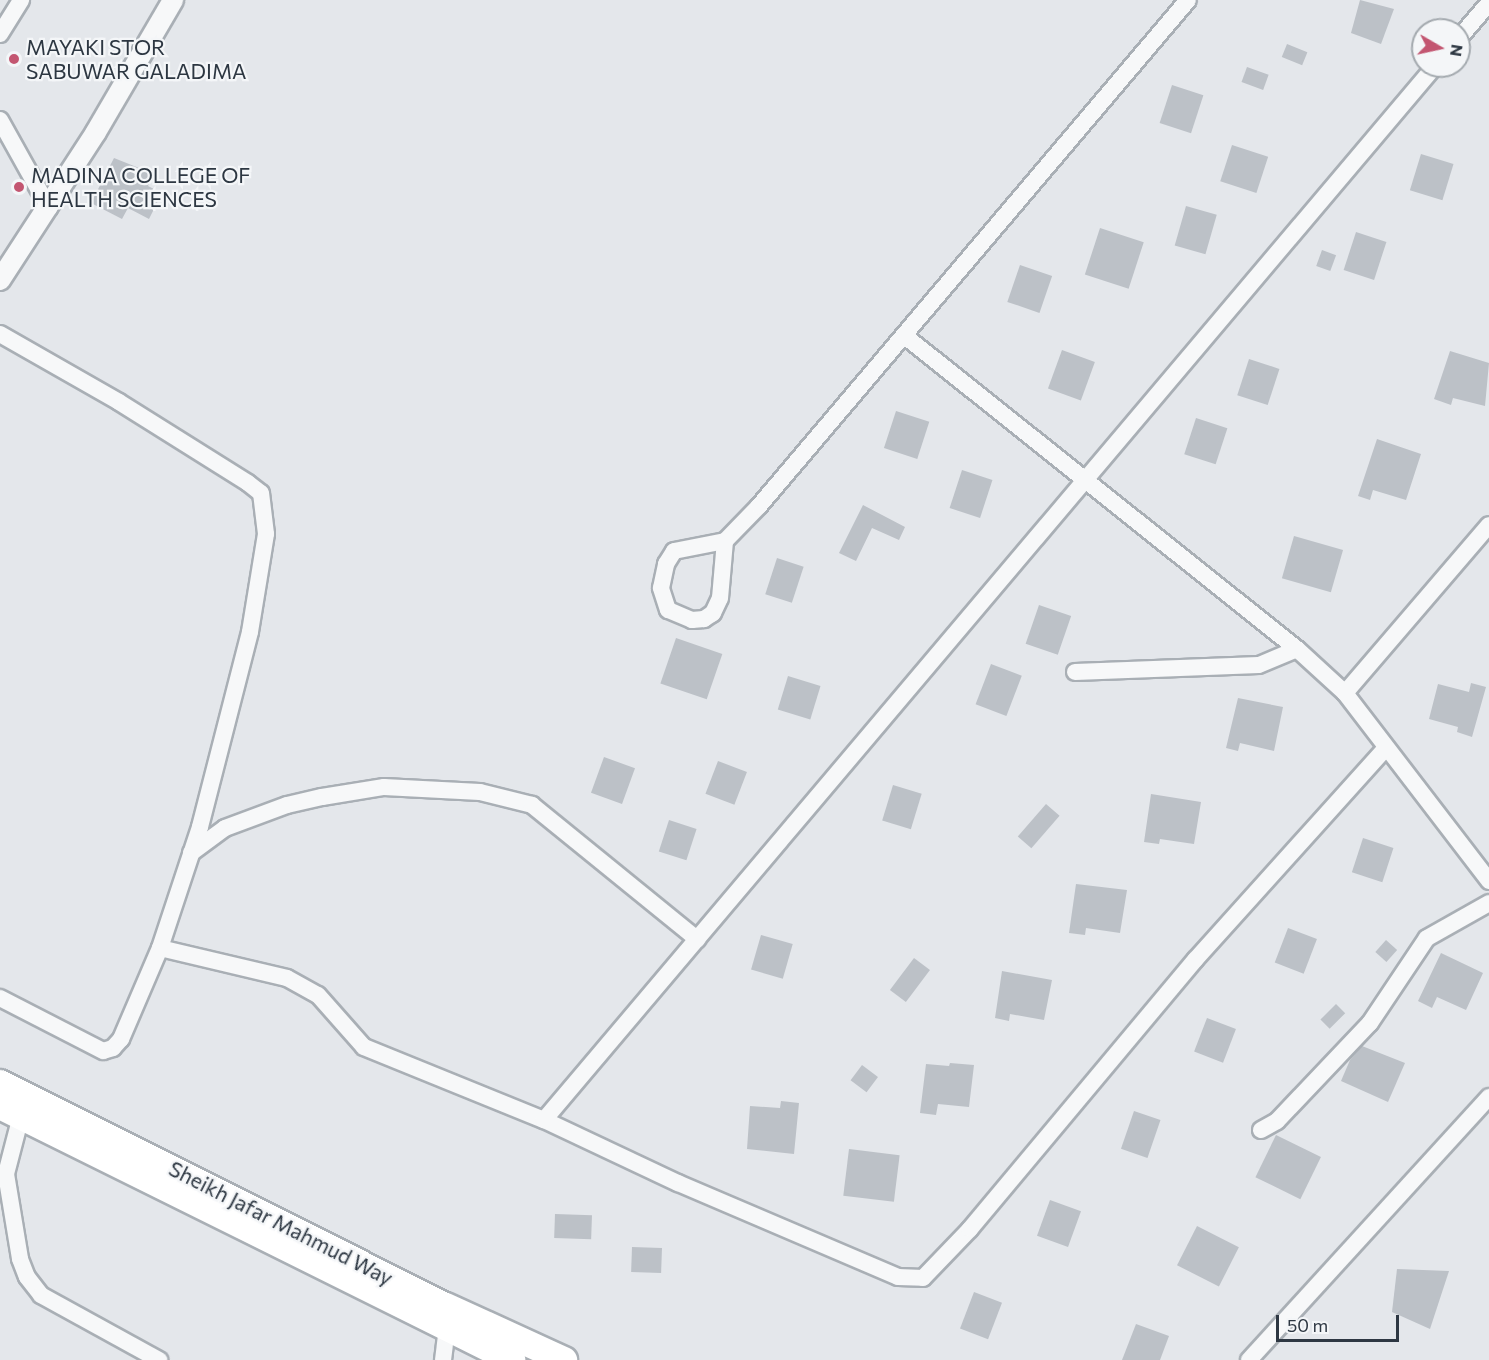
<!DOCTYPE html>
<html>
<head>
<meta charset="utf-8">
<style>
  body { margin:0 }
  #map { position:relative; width:1489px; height:1360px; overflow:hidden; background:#e4e7eb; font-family:Commissioner,sans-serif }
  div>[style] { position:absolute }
  .building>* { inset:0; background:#bcc1c7; transform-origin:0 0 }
  .roads { filter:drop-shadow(2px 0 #a9afb5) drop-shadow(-2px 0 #a9afb5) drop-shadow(0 2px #a9afb5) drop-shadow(0 -2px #a9afb5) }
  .minor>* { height:16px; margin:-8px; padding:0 8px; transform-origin:8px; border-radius:8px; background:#f7f8f9 }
  .tertiary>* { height:20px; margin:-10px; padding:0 10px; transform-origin:10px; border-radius:10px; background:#f7f8f9 }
  .primary>* { height:26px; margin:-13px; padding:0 13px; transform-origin:13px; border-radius:13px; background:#fff }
  .dots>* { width:16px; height:16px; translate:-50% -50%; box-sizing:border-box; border:3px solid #f4f6f8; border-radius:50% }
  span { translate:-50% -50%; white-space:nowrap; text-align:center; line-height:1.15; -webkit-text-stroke:4.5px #f4f6f8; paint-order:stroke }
  .poi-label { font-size:21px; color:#2d3742 }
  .left { translate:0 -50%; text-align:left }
  .street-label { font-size:21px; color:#2d3742 }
  .north { position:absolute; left:1411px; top:18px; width:60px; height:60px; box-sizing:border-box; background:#f4f6f8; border:2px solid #a4aaaf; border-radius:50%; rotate:99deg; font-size:16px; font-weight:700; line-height:24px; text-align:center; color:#2d3742 }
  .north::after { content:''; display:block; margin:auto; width:21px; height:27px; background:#c35671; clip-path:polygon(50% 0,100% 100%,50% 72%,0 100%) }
  .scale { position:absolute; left:1276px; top:1315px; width:123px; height:27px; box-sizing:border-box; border:3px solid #2d3742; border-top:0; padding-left:8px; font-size:18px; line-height:21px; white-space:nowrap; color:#2d3742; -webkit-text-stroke:4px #f4f6f8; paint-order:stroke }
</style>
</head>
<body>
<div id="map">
  <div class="building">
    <i style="clip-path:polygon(1360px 0,1394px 9px,1381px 44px,1351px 33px)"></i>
    <i style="left:1287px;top:44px;width:22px;height:14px;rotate:22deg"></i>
    <i style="left:1247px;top:67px;width:23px;height:16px;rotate:20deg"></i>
    <i style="left:1172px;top:85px;width:33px;height:40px;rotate:18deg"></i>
    <i style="left:1232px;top:145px;width:38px;height:38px;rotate:18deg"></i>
    <i style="left:1421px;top:154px;width:34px;height:38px;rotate:17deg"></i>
    <i style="clip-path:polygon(114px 158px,154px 174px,148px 186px,162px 193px,149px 219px,128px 208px,122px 219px,91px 203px)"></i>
    <i style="left:1186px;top:206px;width:32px;height:41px;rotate:16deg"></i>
    <i style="left:1100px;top:228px;width:46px;height:49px;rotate:18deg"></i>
    <i style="left:1356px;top:232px;width:32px;height:40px;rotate:18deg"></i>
    <i style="left:1322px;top:250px;width:15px;height:17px;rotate:20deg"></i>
    <i style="left:1020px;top:265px;width:34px;height:39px;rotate:19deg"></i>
    <i style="left:1062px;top:350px;width:35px;height:41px;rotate:20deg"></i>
    <i style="clip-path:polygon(1450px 351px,1489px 363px,1485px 406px,1453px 398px,1451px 405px,1434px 399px)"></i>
    <i style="left:1249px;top:359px;width:32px;height:38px;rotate:18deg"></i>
    <i style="left:896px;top:411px;width:35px;height:39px;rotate:18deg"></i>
    <i style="left:1196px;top:418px;width:33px;height:38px;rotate:18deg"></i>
    <i style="clip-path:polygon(1377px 439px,1421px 454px,1406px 500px,1373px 490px,1370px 500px,1358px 496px)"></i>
    <i style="left:962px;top:470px;width:32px;height:40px;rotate:18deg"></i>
    <i style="clip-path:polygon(863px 505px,905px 527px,899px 540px,872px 528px,856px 561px,839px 553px)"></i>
    <i style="left:1294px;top:536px;width:51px;height:44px;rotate:16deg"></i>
    <i style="left:777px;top:558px;width:28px;height:38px;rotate:18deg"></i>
    <i style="left:1039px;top:605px;width:34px;height:41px;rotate:19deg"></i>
    <i style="left:676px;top:638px;width:49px;height:48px;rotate:19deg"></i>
    <i style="left:991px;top:664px;width:33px;height:43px;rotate:21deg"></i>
    <i style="left:788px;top:676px;width:34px;height:35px;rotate:17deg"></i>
    <i style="clip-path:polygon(1471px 683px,1486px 687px,1472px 737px,1457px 732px,1458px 727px,1429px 719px,1438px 684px,1469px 692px)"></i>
    <i style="clip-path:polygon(1238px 698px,1283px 707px,1274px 751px,1240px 743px,1238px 751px,1226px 748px)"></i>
    <i style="left:604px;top:757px;width:33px;height:38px;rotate:20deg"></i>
    <i style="left:718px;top:761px;width:31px;height:35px;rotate:21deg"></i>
    <i style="left:893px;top:785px;width:30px;height:37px;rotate:17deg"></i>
    <i style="clip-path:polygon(1151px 794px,1201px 802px,1194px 844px,1160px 839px,1159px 844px,1144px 842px)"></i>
    <i style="left:1046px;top:804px;width:18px;height:43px;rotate:41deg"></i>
    <i style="left:669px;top:820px;width:29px;height:33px;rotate:18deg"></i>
    <i style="left:1363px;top:838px;width:32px;height:36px;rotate:18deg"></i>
    <i style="clip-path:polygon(1076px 884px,1127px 890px,1120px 933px,1086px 928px,1085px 935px,1069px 933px)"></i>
    <i style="left:1288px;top:928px;width:31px;height:37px;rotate:21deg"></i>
    <i style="left:761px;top:935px;width:33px;height:36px;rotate:16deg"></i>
    <i style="left:1386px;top:940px;width:15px;height:16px;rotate:42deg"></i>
    <i style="clip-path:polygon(1441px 953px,1483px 973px,1466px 1010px,1437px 997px,1432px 1008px,1418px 1001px)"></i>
    <i style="left:914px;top:958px;width:20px;height:40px;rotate:37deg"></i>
    <i style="clip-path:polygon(1002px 971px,1052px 980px,1044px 1020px,1010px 1014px,1009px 1021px,995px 1018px)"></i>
    <i style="left:1336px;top:1004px;width:13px;height:22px;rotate:45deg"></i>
    <i style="left:1207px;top:1018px;width:31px;height:36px;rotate:21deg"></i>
    <i style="clip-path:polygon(1362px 1046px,1405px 1063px,1388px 1102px,1341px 1081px,1350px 1060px)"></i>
    <i style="clip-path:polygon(950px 1063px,974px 1065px,969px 1107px,938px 1104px,936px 1115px,920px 1113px,926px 1064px,949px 1066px)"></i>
    <i style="left:862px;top:1065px;width:20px;height:19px;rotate:37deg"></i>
    <i style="clip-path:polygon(781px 1101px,799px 1103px,794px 1154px,747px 1149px,750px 1106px,780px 1108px)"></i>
    <i style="left:1134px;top:1111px;width:28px;height:40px;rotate:19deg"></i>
    <i style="left:1276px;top:1135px;width:50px;height:47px;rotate:26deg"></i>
    <i style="left:849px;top:1149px;width:51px;height:47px;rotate:7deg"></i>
    <i style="left:1050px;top:1200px;width:33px;height:38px;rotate:20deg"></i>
    <i style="left:555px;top:1214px;width:37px;height:24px;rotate:2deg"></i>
    <i style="left:1197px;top:1226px;width:47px;height:44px;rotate:27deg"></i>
    <i style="left:632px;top:1247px;width:30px;height:25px;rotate:2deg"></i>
    <i style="clip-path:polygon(1397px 1269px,1449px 1271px,1430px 1329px,1392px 1312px)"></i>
    <i style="left:974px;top:1292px;width:30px;height:39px;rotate:21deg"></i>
    <i style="clip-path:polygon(1136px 1324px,1169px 1336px,1160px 1360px,1122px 1360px)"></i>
  </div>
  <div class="roads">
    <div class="minor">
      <i style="left:0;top:34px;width:40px;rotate:-58deg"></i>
      <i style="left:1459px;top:38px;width:46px;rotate:-49.4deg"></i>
      <i style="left:0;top:120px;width:101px;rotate:60.9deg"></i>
      <i style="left:0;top:334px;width:137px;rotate:29.7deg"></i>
      <i style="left:119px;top:402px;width:152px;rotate:32.1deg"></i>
      <i style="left:248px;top:483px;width:16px;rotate:38deg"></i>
      <i style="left:261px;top:493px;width:41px;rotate:83deg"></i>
      <i style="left:266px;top:534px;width:99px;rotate:99.3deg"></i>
      <i style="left:250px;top:632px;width:201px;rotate:104.4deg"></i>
      <i style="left:200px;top:827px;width:127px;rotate:108.3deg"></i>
      <i style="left:160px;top:948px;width:99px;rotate:113.2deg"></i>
      <i style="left:121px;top:1039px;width:12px;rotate:132deg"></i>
      <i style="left:113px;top:1048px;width:10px;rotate:163deg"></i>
      <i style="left:103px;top:1051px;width:116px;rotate:-152.8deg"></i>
      <i style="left:906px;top:337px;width:500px;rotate:38.59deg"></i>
      <i style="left:1297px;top:649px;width:65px;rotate:42.5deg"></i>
      <i style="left:1345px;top:693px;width:237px;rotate:52.5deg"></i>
      <i style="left:725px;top:541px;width:57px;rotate:95deg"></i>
      <i style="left:720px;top:598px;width:17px;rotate:115deg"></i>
      <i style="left:713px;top:613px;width:11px;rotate:146deg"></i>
      <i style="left:704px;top:619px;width:12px;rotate:175deg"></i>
      <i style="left:692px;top:620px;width:26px;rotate:-157deg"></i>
      <i style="left:668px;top:610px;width:23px;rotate:-108deg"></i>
      <i style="left:661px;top:588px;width:25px;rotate:-78deg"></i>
      <i style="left:666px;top:564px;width:15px;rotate:-58deg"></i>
      <i style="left:674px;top:551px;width:52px;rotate:-11.1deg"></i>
      <i style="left:725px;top:541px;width:49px;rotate:-45.8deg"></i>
      <i style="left:759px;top:506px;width:663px;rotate:-49.71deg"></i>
      <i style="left:1075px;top:672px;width:184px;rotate:-2.2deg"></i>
      <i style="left:1259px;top:665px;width:41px;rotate:-22.8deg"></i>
      <i style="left:1345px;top:693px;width:221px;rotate:-49.4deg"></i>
      <i style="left:191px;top:853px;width:42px;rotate:-36.3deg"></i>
      <i style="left:225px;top:828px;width:66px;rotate:-20.4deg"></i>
      <i style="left:287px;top:805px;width:36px;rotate:-13deg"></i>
      <i style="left:322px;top:797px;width:63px;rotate:-9.2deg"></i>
      <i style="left:384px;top:787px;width:96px;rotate:3deg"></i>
      <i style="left:480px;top:792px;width:54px;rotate:14deg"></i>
      <i style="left:532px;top:805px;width:213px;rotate:39.1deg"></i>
      <i style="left:160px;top:948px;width:130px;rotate:13.3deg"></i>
      <i style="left:287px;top:978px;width:35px;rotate:29deg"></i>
      <i style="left:318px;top:995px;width:69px;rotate:48.5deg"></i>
      <i style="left:364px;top:1047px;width:194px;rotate:22.1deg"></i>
      <i style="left:544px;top:1120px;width:148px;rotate:25.2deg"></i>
      <i style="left:678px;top:1183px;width:239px;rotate:23.1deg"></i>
      <i style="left:898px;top:1277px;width:25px;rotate:2deg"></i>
      <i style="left:923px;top:1278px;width:68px;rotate:-46.2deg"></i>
      <i style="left:970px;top:1229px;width:351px;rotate:-50.1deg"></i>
      <i style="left:1195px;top:960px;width:285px;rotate:-48deg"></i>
      <i style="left:21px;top:1116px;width:60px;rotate:104.5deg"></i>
      <i style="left:6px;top:1174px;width:86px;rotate:80.6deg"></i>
      <i style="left:20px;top:1259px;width:19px;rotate:69deg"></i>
      <i style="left:27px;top:1277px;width:23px;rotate:52deg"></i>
      <i style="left:41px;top:1295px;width:135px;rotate:28.8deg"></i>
      <i style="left:544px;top:1120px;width:1380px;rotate:-49.79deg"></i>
      <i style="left:1261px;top:1130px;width:18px;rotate:-29deg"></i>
      <i style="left:1277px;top:1121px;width:135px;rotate:-46.5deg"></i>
      <i style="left:1370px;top:1023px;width:102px;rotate:-56.2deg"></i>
      <i style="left:1427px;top:938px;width:71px;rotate:-29.4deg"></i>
      <i style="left:443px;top:1360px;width:31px;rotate:-83deg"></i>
      <i style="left:1249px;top:1360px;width:356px;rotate:-47.6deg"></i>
    </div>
    <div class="tertiary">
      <i style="left:0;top:280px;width:176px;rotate:-57deg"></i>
      <i style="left:96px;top:132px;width:153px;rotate:-59.7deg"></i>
    </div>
    <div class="primary">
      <i style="left:0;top:1083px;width:499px;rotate:26.6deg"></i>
      <i style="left:446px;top:1306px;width:130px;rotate:24.6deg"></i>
      <i style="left:0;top:1106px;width:572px;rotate:26.39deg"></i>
    </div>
  </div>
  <div class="dots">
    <i style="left:14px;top:59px;background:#c35671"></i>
    <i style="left:19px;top:187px;background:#c35671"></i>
  </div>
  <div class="poi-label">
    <span class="left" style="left:26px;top:59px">MAYAKI STOR<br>SABUWAR GALADIMA</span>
    <span class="left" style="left:31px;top:187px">MADINA COLLEGE OF<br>HEALTH SCIENCES</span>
  </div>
  <div class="street-label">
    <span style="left:281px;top:1223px;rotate:27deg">Sheikh Jafar Mahmud Way</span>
  </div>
  <div class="north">N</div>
  <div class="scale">50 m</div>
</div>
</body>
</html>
